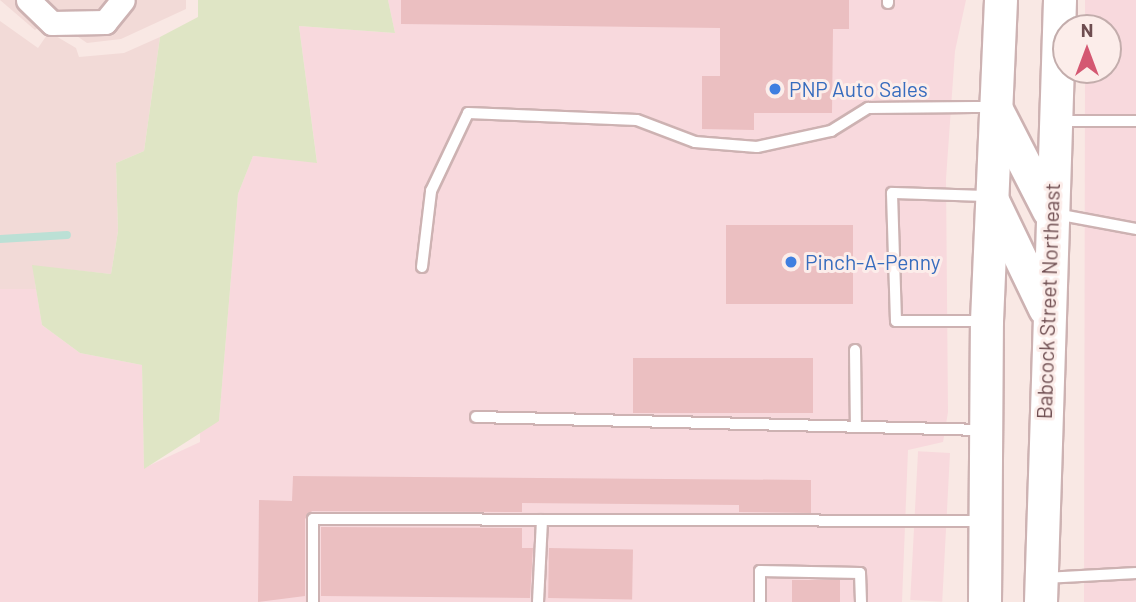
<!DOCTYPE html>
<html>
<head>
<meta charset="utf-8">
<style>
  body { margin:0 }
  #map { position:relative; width:1136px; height:602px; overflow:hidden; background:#f9e8e4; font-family:Barlow,sans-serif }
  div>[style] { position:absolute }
  .residential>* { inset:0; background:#f2dad7 }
  .commercial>* { inset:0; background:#f8d9dd; transform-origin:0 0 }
  .green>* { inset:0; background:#dfe5c5 }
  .stream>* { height:8px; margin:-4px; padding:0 4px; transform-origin:4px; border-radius:4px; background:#bbe0d5 }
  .building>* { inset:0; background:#ebbfc1; transform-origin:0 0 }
  .roads { filter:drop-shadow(2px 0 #cdb2b2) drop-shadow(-2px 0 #cdb2b2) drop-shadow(0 2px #cdb2b2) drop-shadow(0 -2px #cdb2b2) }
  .lane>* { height:10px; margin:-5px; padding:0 5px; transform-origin:5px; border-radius:5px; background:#fff }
  .street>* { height:23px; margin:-11.5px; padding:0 11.5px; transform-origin:11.5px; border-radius:11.5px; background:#fff }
  .secondary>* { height:32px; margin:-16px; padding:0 16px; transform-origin:16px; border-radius:16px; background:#fff }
  .dots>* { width:19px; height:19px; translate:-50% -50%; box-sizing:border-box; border:4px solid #fcedea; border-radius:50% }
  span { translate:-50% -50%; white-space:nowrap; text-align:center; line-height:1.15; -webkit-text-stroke:6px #fcedea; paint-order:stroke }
  .shop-label { font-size:21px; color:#366cbe }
  .left { translate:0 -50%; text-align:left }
  .street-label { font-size:21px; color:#6e4d50 }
  .north { position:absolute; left:1052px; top:14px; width:70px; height:70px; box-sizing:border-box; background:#fcedea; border:2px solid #c3adac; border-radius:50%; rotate:0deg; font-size:19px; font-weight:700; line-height:28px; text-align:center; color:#6e4d50 }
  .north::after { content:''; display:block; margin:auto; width:24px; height:32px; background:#d45872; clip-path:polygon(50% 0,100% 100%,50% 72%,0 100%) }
</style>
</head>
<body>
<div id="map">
  <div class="residential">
    <i style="clip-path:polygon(0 0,186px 0,186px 9px,121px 39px,87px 43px,51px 18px,35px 30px)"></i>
    <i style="clip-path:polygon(0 21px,38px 48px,49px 32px,76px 48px,79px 57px,124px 53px,160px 37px,144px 151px,116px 163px,118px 231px,111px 274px,33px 266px,36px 289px,0 289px)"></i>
  </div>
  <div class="commercial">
    <i style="clip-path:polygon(388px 0,966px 0,955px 51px,946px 179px,948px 412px,943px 442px,908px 450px,902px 602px,0 602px,0 289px,36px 289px,42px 325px,80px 353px,142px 365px,144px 468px,200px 442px,200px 427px,219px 421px,238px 194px,253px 156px,317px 162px,299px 26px,395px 33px)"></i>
    <i style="clip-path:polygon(1085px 0,1136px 0,1136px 602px,1084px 602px,1085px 70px,1108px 70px,1108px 28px,1085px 28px)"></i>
    <i style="left:950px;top:453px;width:149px;height:32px;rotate:93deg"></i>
  </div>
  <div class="green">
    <i style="clip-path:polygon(198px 0,388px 0,395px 33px,299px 26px,317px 163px,253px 156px,238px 194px,219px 421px,144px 469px,142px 365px,80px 353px,42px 325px,32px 265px,111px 274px,118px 231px,116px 163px,144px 151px,160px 37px,198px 17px)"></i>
  </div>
  <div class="stream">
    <i style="left:0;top:239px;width:67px;rotate:-3.4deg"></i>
  </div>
  <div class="building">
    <i style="clip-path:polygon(401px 0,849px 0,849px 29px,833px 29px,832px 113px,754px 113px,754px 130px,702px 129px,702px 76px,720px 76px,720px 28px,401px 24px)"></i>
    <i style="left:726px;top:225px;width:127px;height:79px"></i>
    <i style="left:633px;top:358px;width:180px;height:55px"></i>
    <i style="clip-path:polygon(293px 476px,811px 480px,811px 513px,739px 512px,739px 505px,522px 503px,522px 512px,312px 511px,305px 519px,305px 596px,258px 602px,259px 500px,292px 501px)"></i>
    <i style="clip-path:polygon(321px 527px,522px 528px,522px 548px,533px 548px,530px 598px,321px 596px)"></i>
    <i style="left:549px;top:548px;width:84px;height:50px;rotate:1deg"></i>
    <i style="left:792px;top:580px;width:48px;height:22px"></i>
  </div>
  <div class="roads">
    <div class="lane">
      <i style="left:888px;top:3px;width:3px;rotate:-90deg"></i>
      <i style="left:1057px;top:121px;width:79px"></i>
      <i style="left:1056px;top:214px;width:81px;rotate:10.6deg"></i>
      <i style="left:422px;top:267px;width:77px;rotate:-83.2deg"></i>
      <i style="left:431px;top:191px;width:86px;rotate:-64.6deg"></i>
      <i style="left:468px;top:113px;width:169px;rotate:2.4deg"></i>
      <i style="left:637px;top:120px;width:62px;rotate:20.8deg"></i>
      <i style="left:695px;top:142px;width:62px;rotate:4.6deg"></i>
      <i style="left:757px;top:147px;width:76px;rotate:-12.2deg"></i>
      <i style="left:831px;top:131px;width:44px;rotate:-31.9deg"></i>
      <i style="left:868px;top:108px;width:124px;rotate:-0.5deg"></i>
      <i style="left:985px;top:321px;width:89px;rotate:180deg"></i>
      <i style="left:896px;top:321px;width:128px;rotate:-91.8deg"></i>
      <i style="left:892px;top:193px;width:96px;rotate:1.8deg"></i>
      <i style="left:855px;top:350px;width:77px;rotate:89.3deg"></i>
      <i style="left:476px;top:417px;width:508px;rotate:1.47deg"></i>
      <i style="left:1045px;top:578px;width:91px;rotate:-3.1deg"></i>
      <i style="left:313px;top:602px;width:83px;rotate:-90deg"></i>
      <i style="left:313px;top:519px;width:670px;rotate:0.17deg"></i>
      <i style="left:538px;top:602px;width:82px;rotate:-87.2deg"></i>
      <i style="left:760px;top:602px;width:31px;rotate:-90deg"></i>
      <i style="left:760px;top:571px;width:100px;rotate:1.1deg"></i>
      <i style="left:860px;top:573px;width:29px;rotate:88deg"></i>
    </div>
    <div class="street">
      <i style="left:28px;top:0;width:33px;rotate:44deg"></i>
      <i style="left:52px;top:23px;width:53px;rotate:-1.1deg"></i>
      <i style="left:105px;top:22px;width:28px;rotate:-51deg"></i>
    </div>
    <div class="secondary">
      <i style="left:996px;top:108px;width:116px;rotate:62.8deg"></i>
      <i style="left:993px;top:201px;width:120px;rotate:64.3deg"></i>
      <i style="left:985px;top:602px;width:281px;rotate:-89.6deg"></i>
      <i style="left:987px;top:321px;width:321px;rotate:-87.5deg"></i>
      <i style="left:1041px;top:602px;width:602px;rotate:-88.19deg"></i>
    </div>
  </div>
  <div class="dots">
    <i style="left:775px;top:89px;background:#3f7fe0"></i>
    <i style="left:791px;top:262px;background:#3f7fe0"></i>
  </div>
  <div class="shop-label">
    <span class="left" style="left:789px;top:89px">PNP Auto Sales</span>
    <span class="left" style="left:805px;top:262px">Pinch-A-Penny</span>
  </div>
  <div class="street-label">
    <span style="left:1048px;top:301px;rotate:-88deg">Babcock Street Northeast</span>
  </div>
  <div class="north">N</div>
</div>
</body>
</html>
